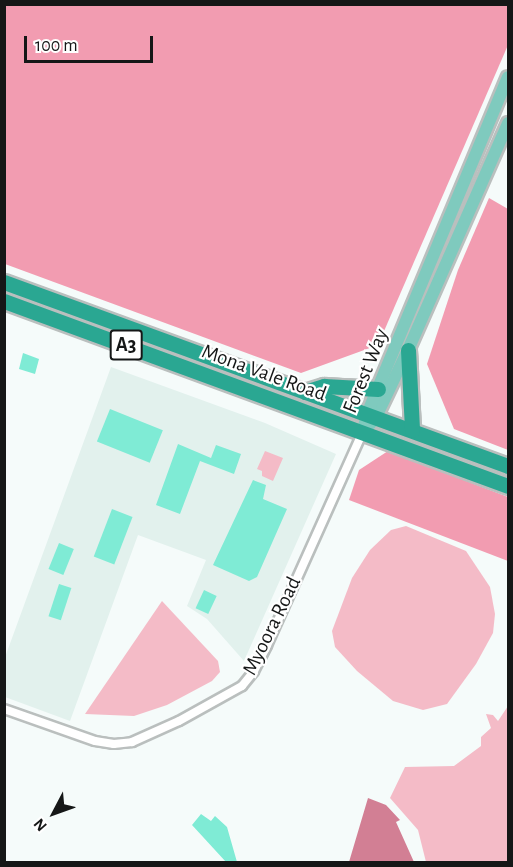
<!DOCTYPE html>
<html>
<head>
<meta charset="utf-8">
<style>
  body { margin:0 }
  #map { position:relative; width:513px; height:867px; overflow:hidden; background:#f5fbfa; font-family:"Alegreya Sans",sans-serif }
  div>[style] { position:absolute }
  .built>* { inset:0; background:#e2f1ed }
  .green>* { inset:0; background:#f4bbc7 }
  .forest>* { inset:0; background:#f29cb1 }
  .water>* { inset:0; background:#d27f94 }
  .building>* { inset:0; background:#7febd5; transform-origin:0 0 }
  .roads { filter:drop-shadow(2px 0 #babfbe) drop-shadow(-2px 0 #babfbe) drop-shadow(0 2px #babfbe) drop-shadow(0 -2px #babfbe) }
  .street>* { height:8px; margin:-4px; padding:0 4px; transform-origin:4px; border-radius:4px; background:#fff }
  .primary>* { height:12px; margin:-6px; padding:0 6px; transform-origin:6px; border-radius:6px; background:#7fcabe }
  .highway>* { height:15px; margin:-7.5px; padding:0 7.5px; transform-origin:7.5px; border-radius:7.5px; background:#2aa792 }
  span { translate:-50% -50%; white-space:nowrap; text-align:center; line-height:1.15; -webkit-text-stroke:4.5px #fff; paint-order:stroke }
  .shield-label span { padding:2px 4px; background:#fff; border:2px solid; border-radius:4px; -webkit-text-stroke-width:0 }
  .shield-label { font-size:20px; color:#151717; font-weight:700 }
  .street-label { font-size:21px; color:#151717 }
  .frame { position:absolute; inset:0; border:6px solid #151717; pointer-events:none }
  .north { position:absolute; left:24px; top:783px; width:60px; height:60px; -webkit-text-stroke:4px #fff; paint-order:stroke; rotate:229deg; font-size:16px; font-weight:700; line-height:24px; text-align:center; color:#151717 }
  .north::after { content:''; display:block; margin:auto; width:21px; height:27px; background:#151717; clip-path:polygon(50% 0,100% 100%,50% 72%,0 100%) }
  .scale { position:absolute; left:24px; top:36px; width:129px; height:27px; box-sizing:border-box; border:3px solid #151717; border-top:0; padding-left:8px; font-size:18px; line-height:21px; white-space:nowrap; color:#151717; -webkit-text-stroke:4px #fff; paint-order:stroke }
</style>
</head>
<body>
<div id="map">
  <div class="built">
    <i style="clip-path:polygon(111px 367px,265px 423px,336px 454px,244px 661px,207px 619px,187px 606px,206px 560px,138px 535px,70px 721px,5px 697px,4px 660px)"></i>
  </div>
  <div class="green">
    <i style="clip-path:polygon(265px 451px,283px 458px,273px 481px,262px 476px,262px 471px,257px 469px)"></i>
    <i style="clip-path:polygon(406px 526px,466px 551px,490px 587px,495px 614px,493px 633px,476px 664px,447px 704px,423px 710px,393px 701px,357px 671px,335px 647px,332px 631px,352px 578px,370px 550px,391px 530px)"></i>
    <i style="clip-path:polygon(162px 601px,218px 661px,220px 672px,212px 681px,167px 705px,134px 716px,85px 714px)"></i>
    <i style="clip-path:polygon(508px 706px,508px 862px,426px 862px,418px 830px,390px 798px,405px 767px,454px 766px,481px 746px,481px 737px,491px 728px,486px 714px,493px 715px,498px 721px)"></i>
  </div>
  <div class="forest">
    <i style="clip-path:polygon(4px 5px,508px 5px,508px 45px,378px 345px,301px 373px,5px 264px)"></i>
    <i style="clip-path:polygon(489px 198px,508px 209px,508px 450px,454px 429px,427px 364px,458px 270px)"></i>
    <i style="clip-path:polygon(388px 451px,508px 497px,508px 561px,349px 500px,359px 470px)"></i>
  </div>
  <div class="water">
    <i style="clip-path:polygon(368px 798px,386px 805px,400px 820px,396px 822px,414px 862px,349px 862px)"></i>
  </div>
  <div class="building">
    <i style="clip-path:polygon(23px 353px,39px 359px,35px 374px,19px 369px)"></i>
    <i style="left:110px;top:409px;width:57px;height:35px;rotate:22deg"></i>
    <i style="clip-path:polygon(178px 444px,211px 458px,216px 445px,241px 454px,234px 474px,200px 461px,180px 514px,156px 505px)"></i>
    <i style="clip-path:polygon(253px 480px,266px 485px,263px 499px,287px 509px,257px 577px,249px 581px,213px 565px)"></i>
    <i style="left:112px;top:509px;width:22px;height:51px;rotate:21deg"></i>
    <i style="left:59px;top:543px;width:16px;height:28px;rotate:22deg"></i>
    <i style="left:59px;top:584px;width:13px;height:34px;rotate:18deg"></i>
    <i style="left:204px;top:590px;width:14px;height:20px;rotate:25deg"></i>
    <i style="clip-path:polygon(201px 814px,211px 821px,215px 816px,227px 827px,237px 862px,226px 862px,192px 825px)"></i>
  </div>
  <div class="roads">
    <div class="street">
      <i style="left:4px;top:709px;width:96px;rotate:19.4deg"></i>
      <i style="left:95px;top:741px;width:19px;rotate:9deg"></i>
      <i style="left:114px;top:744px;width:18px;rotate:-6deg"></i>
      <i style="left:132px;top:742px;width:51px;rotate:-24.1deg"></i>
      <i style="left:179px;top:721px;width:72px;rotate:-29.1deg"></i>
      <i style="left:242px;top:686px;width:19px;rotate:-51deg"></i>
      <i style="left:254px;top:671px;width:29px;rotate:-63deg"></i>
      <i style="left:267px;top:645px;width:235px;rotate:-65.8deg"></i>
    </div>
    <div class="primary">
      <i style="left:370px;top:424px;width:9px;rotate:-49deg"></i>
      <i style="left:376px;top:417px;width:74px;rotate:-64.5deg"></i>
      <i style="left:408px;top:350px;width:248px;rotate:-66.2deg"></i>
      <i style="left:363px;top:431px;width:17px;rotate:-77deg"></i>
      <i style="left:367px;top:414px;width:365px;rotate:-67.3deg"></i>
    </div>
    <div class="highway">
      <i style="left:4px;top:282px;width:537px;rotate:20.06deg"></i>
      <i style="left:4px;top:301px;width:537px;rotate:20.16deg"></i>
      <i style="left:408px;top:350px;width:80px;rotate:87.1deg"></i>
      <i style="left:305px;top:392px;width:20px;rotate:-18deg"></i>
      <i style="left:324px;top:386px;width:54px;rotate:3.2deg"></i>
    </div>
  </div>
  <div class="shield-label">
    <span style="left:126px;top:345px">A3</span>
  </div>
  <div class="street-label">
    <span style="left:366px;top:371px;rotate:-68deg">Forest Way</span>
    <span style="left:264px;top:373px;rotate:20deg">Mona Vale Road</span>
    <span style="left:272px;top:626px;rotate:-64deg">Myoora Road</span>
  </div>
  <div class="frame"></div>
  <div class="north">N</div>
  <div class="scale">100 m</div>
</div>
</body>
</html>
